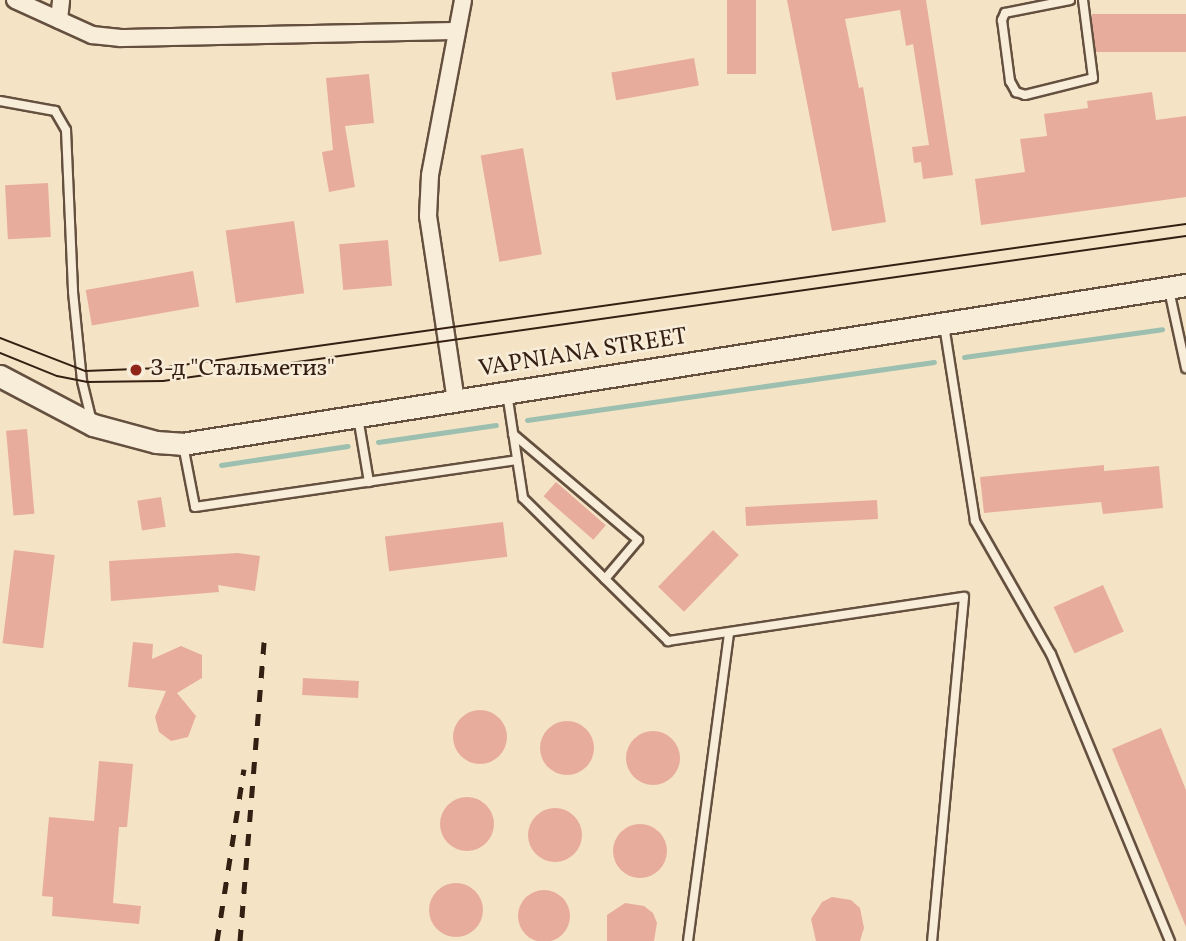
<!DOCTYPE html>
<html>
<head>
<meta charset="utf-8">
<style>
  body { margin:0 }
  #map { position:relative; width:1186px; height:941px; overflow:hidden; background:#f4e4c5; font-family:Vollkorn,serif }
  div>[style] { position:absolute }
  .stream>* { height:5px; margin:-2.5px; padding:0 2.5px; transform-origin:2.5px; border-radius:2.5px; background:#9cbfb0 }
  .building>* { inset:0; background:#e8ac9d; transform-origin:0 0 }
  .round { border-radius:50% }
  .roads { filter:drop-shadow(2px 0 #65503f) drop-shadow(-2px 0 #65503f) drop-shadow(0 2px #65503f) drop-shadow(0 -2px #65503f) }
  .service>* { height:8px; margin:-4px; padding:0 4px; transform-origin:4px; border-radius:4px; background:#f8edd9 }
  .minor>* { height:16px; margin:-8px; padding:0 8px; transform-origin:8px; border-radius:8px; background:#f8edd9 }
  .tertiary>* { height:21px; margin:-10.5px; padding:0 10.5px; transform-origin:10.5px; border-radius:10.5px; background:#f8edd9 }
  .tram>* { height:2px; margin:-1px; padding:0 1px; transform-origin:1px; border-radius:1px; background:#351f12 }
  .rail>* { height:5px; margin-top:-2.5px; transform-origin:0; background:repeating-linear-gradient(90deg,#351f12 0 12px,transparent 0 24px) }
  .dots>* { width:19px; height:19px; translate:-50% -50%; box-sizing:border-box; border:4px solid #f8edd9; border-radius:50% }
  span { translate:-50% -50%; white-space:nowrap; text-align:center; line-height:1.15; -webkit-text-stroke:5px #f8edd9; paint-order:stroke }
  .street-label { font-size:24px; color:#351f12 }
  .poi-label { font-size:24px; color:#351f12 }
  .left { translate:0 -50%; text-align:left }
</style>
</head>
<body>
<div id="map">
  <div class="stream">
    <i style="left:964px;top:357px;width:200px;rotate:-8deg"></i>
    <i style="left:527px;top:420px;width:411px;rotate:-8.1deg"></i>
    <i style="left:378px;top:442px;width:119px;rotate:-8.2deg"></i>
    <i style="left:221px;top:465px;width:128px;rotate:-8.5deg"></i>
  </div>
  <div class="building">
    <i style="left:727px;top:0;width:29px;height:74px"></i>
    <i style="clip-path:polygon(787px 0,926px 0,953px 175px,923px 179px,921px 162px,914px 163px,912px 147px,929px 145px,913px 44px,906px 46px,900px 10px,845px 19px,859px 88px,863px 87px,886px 222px,832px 231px)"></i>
    <i style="left:1186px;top:14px;width:38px;height:94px;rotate:90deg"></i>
    <i style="left:694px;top:58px;width:28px;height:84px;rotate:80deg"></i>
    <i style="clip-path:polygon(369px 74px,374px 123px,345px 126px,355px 187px,329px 192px,322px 152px,333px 150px,326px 78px)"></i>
    <i style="clip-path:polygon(1152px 92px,1156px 120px,1186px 116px,1186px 197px,981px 225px,975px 179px,1025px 172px,1020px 139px,1047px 136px,1044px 114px,1088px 108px,1087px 101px)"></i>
    <i style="left:523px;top:148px;width:108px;height:43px;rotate:80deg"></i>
    <i style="left:48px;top:183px;width:54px;height:43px;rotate:87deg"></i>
    <i style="left:294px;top:221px;width:73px;height:69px;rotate:82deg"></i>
    <i style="left:388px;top:240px;width:46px;height:49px;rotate:85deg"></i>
    <i style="left:193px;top:271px;width:36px;height:109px;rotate:80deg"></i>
    <i style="left:27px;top:429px;width:85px;height:21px;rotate:85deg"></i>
    <i style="clip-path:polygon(1104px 465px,1104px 471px,1159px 466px,1163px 508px,1103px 514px,1101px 502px,984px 513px,980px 477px)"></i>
    <i style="left:556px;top:482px;width:66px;height:19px;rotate:41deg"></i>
    <i style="left:161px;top:497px;width:30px;height:24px;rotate:81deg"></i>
    <i style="left:877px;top:500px;width:19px;height:132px;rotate:87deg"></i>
    <i style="left:503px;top:522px;width:35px;height:119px;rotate:83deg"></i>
    <i style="left:713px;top:530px;width:36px;height:79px;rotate:44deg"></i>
    <i style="left:14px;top:550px;width:41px;height:94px;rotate:7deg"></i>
    <i style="clip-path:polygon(238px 553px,260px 556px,255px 591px,218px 585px,219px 592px,111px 601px,109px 561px)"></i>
    <i style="left:1103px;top:585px;width:51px;height:54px;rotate:66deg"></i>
    <i style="clip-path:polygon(133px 642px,153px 644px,152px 659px,181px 646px,202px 655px,202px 678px,177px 693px,196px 716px,188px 737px,171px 741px,159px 732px,155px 717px,166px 691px,128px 687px)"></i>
    <i style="left:303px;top:678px;width:56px;height:17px;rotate:3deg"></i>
    <i class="round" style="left:453px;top:710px;width:54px;height:54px"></i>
    <i class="round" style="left:540px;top:721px;width:54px;height:54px"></i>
    <i style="clip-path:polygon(1161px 728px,1186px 790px,1186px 927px,1112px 749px)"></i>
    <i class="round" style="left:626px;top:731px;width:54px;height:54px"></i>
    <i style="clip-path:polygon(99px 761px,133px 764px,127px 827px,119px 827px,113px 903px,141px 906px,139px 924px,52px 916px,53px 897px,42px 896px,49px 817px,94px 821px)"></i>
    <i class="round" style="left:440px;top:797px;width:54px;height:54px"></i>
    <i class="round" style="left:528px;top:808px;width:54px;height:54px"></i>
    <i class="round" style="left:613px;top:824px;width:54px;height:54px"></i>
    <i class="round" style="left:429px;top:883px;width:54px;height:54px"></i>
    <i class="round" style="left:518px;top:890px;width:52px;height:52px"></i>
    <i style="clip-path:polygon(832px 897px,851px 900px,860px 908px,864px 928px,860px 941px,816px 941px,811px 919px,822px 902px)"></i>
    <i style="clip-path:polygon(625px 903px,644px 906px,653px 913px,657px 923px,654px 941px,607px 941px,607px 915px)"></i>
  </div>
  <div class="roads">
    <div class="service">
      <i style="left:1070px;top:0;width:66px;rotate:168.7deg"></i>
      <i style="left:1005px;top:13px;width:8px;rotate:113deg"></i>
      <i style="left:1002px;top:20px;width:62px;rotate:82.5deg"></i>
      <i style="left:1010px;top:81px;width:13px;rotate:61deg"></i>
      <i style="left:1016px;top:92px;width:9px;rotate:18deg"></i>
      <i style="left:1025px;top:95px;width:70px;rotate:-14deg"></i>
      <i style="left:1093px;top:78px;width:79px;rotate:-97.3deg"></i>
      <i style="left:0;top:101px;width:56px;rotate:10.3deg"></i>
      <i style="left:55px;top:111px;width:22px;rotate:60deg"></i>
      <i style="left:66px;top:130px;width:162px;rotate:87.5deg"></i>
      <i style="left:73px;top:292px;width:89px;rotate:84.2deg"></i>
      <i style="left:82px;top:381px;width:42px;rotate:76.3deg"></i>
      <i style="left:1169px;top:290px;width:80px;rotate:77.7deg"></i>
      <i style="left:944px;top:325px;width:198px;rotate:81deg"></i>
      <i style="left:975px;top:521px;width:153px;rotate:60.3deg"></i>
      <i style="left:1051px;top:654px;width:311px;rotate:67.5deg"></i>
      <i style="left:507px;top:393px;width:106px;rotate:81.3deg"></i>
      <i style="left:523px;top:498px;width:204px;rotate:44.6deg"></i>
      <i style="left:668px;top:641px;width:299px;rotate:-8.5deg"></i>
      <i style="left:964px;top:597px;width:345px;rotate:95.3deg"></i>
      <i style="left:358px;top:417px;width:66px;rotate:80.4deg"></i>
      <i style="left:513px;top:434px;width:164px;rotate:40.3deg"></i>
      <i style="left:638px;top:540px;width:51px;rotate:130.2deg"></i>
      <i style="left:183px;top:445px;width:63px;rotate:79deg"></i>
      <i style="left:195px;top:507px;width:325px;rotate:-8.3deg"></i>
      <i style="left:688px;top:941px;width:310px;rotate:-82.4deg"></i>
    </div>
    <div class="minor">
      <i style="left:15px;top:0;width:85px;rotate:24.4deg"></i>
      <i style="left:92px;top:35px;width:29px;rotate:6deg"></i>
      <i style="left:121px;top:38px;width:336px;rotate:-1.2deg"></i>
      <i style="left:59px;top:20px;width:20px;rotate:-84deg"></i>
      <i style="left:456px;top:401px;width:187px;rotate:-98.6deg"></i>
      <i style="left:428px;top:216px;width:41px;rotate:-87.2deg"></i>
      <i style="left:430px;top:175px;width:178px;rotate:-79.3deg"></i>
    </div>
    <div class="tertiary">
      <i style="left:0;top:376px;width:105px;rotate:27.8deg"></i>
      <i style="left:93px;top:425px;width:65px;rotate:15.1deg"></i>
      <i style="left:156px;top:442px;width:26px;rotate:4deg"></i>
      <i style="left:182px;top:444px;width:1017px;rotate:-9deg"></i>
    </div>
  </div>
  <div class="tram">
    <i style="left:0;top:338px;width:91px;rotate:21.2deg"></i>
    <i style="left:85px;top:371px;width:76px;rotate:-2.3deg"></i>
    <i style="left:161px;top:368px;width:1035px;rotate:-8deg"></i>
    <i style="left:0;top:353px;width:61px;rotate:22deg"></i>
    <i style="left:57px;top:376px;width:31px;rotate:11deg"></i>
    <i style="left:87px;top:382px;width:76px;rotate:-0.8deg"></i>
    <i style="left:163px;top:381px;width:1033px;rotate:-8.07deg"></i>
  </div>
  <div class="rail">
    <i style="left:217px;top:941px;width:174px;rotate:-81.1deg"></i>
    <i style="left:240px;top:941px;width:300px;rotate:-85.4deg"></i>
  </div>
  <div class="dots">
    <i style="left:136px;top:370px;background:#8f2418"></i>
  </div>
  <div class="street-label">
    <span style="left:583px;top:354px;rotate:-9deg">VAPNIANA STREET</span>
  </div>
  <div class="poi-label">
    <span class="left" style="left:150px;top:370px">З-д "Стальметиз"</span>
  </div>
</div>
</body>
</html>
